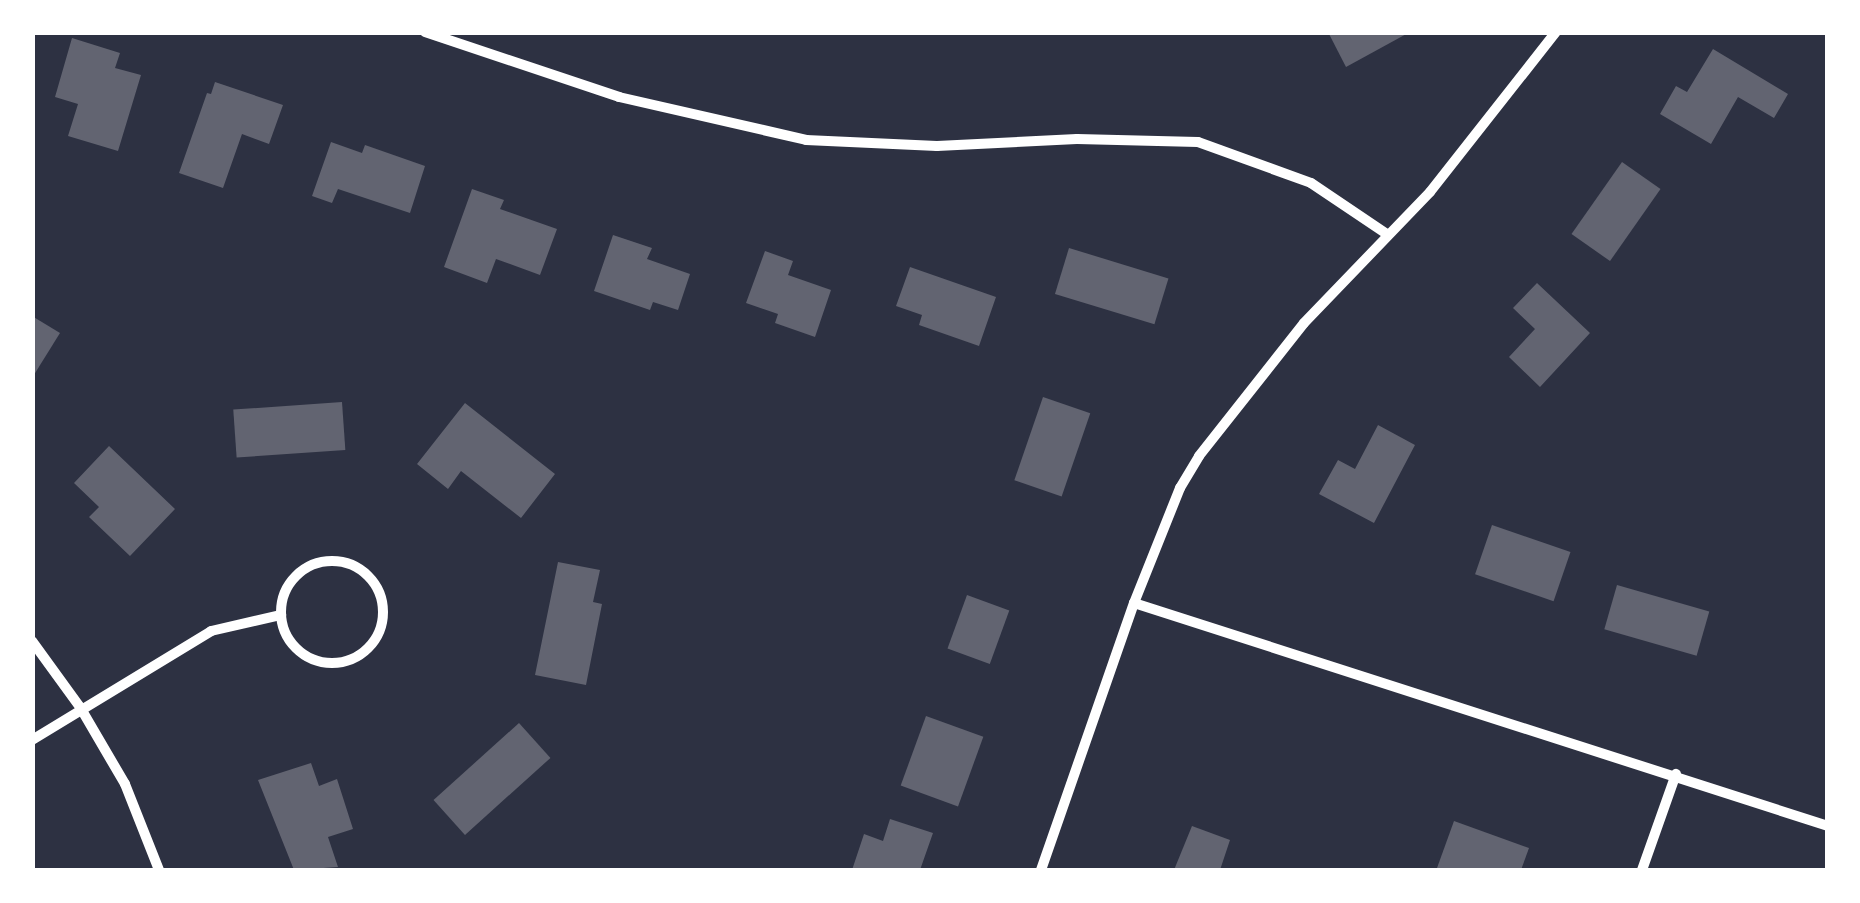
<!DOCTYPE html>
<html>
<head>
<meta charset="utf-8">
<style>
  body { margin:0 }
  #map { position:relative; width:1860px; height:903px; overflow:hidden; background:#2d3142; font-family:"Public Sans",sans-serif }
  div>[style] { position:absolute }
  .building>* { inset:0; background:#626471; transform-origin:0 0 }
  .minor>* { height:10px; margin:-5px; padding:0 5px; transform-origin:5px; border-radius:5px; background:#fff }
  .minor>.ring { margin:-5px; padding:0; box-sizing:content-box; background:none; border:10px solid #fff; border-radius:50% }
  span { translate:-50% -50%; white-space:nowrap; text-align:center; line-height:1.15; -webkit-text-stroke:10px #fff; paint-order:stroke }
  .frame { position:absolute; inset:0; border:35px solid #fff; pointer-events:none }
</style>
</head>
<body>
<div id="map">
  <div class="building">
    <i style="clip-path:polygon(1328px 32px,1410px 32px,1346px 67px)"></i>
    <i style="clip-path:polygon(72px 38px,120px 53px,115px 68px,141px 75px,118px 151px,68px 136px,78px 104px,55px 97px)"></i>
    <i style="clip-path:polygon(1713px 49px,1788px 94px,1774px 118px,1738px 97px,1711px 144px,1660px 114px,1676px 86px,1687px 92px)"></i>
    <i style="clip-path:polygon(215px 82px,283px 105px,269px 144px,242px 134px,223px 188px,179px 173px,207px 93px,211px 94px)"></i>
    <i style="clip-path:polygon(331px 142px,362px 153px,365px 145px,425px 166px,410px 213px,338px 189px,332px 203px,312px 196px)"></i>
    <i style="left:1622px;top:162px;width:47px;height:88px;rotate:35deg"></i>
    <i style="clip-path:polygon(472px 189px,504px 200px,500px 209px,557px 229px,540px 275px,496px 259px,487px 283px,444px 267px)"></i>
    <i style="clip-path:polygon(613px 235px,652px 248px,647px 259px,690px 274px,678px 310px,653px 302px,650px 310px,594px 291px)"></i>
    <i style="left:1069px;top:248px;width:104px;height:48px;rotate:17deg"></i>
    <i style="clip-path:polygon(765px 251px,793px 261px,788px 275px,831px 290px,815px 337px,775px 323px,778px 314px,746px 303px)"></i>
    <i style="clip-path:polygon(910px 267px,996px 297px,979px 346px,919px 325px,922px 315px,896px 306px)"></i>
    <i style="clip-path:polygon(1537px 283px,1590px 333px,1540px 387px,1509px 357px,1535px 329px,1513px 308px)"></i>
    <i style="clip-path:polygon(32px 316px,60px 333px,32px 378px)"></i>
    <i style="left:1043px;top:397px;width:50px;height:88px;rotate:19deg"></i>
    <i style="left:342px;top:402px;width:48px;height:109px;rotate:86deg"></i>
    <i style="clip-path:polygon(465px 403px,555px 474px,521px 518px,461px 471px,448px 489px,417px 464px)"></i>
    <i style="clip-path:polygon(1378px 425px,1415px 445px,1374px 523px,1319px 494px,1338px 460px,1355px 469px)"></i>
    <i style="clip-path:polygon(109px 446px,175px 509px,130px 556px,89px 517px,99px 507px,74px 483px)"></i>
    <i style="left:1492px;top:525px;width:83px;height:52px;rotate:19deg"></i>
    <i style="clip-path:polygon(558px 562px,600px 570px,593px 602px,602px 604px,586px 685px,535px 675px)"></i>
    <i style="left:1617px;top:585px;width:96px;height:46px;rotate:16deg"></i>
    <i style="left:967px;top:595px;width:45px;height:57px;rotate:20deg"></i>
    <i style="left:926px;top:716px;width:61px;height:74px;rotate:20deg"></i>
    <i style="left:519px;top:723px;width:47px;height:115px;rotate:48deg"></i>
    <i style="clip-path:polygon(311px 763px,319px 786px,337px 779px,353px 829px,328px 837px,338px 867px,294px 870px,258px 780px)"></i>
    <i style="clip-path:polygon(890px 819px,933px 833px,920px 870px,852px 870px,864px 834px,883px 841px)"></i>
    <i style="clip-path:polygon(1454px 821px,1529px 848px,1521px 870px,1437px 868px)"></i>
    <i style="clip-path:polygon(1192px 826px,1230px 840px,1220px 870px,1174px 870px)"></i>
  </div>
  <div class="minor">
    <i style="left:425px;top:32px;width:205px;rotate:18.5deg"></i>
    <i style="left:619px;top:97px;width:192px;rotate:12.9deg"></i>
    <i style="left:806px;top:140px;width:131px;rotate:2.6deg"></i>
    <i style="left:937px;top:146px;width:140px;rotate:-2.9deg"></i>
    <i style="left:1077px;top:139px;width:121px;rotate:1.4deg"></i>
    <i style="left:1198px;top:142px;width:120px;rotate:19.9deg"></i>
    <i style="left:1311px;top:183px;width:92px;rotate:33.9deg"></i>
    <i class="ring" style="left:281px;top:561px;width:92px;height:92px"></i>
    <i style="left:1134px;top:603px;width:729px;rotate:17.81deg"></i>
    <i style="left:32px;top:641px;width:82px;rotate:54deg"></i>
    <i style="left:80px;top:707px;width:89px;rotate:59.7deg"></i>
    <i style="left:125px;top:784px;width:92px;rotate:68.4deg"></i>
    <i style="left:32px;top:740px;width:210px;rotate:-31.3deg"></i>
    <i style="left:211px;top:631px;width:72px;rotate:-12.9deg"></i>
    <i style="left:1041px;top:870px;width:283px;rotate:-70.8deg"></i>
    <i style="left:1134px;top:603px;width:124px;rotate:-68.2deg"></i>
    <i style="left:1180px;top:488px;width:37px;rotate:-59deg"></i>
    <i style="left:1199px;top:456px;width:169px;rotate:-51.7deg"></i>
    <i style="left:1304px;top:323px;width:182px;rotate:-46.1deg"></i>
    <i style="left:1430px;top:192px;width:204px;rotate:-51.8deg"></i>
    <i style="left:1642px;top:870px;width:102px;rotate:-70.5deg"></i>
  </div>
  <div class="frame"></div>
</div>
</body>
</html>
